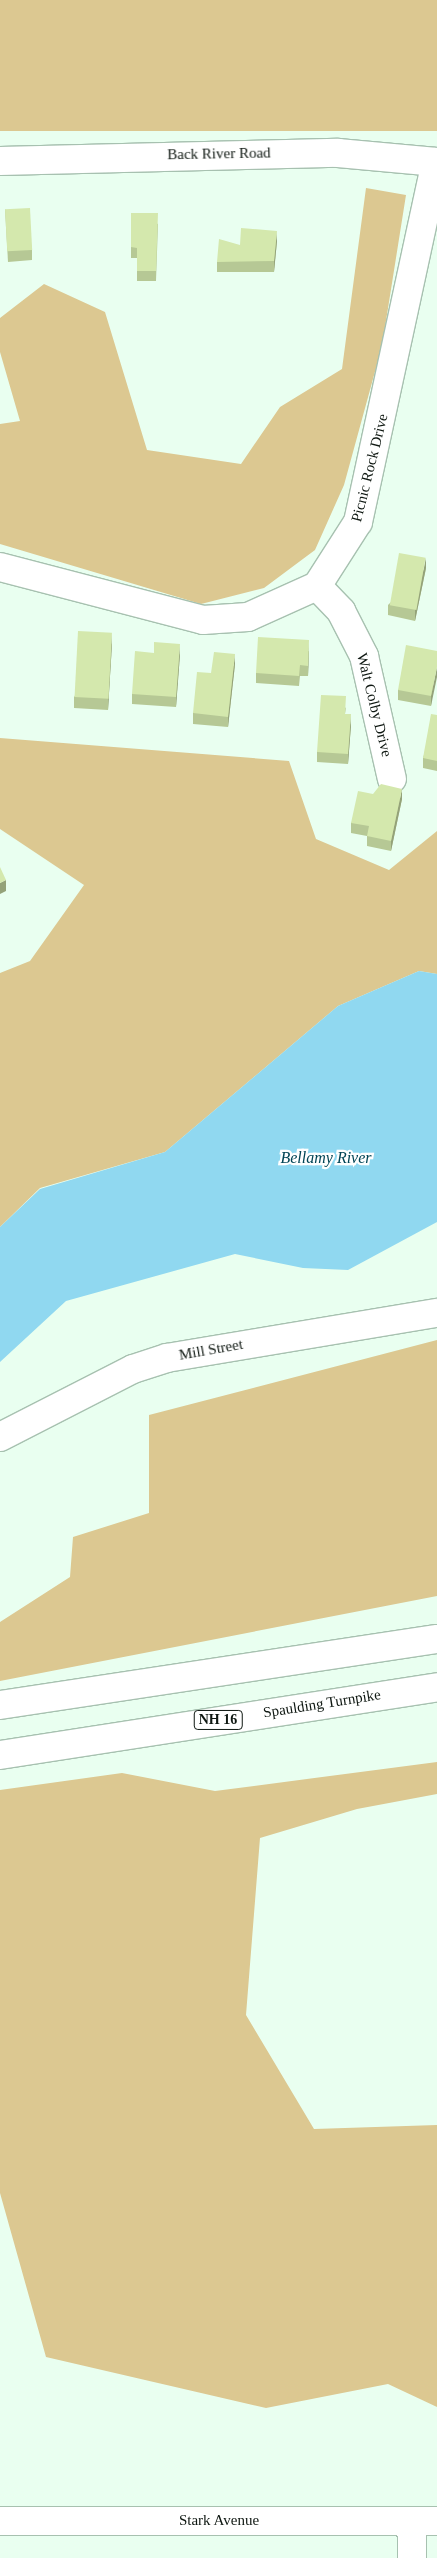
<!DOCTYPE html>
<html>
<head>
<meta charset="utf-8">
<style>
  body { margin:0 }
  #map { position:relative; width:437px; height:2558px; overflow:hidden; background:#e9fff0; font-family:"Times New Roman",serif }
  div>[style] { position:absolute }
  .green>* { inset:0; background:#dcc891; transform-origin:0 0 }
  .water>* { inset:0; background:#90d8f0 }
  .roads { filter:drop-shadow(1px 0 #a7c1b0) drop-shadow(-1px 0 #a7c1b0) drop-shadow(0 1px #a7c1b0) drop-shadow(0 -1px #a7c1b0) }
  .minor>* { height:28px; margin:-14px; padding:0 14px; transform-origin:14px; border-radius:14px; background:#fff }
  .major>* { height:28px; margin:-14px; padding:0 14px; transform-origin:14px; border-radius:14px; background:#fff }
  .highway>* { height:28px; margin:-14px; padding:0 14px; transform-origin:14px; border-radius:14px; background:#fff }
  .wall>* { inset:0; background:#b6c895 }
  .shaded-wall>* { inset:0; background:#94a279 }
  .building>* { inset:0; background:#d4e8ad; transform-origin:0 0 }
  span { translate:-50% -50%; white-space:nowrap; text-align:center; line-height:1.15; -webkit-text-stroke:4.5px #fff; paint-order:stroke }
  .shield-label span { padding:1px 4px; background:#fff; border:1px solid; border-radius:4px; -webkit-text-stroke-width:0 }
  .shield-label { font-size:14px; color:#0e1711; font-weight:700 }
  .street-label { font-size:15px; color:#0e1711 }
  .water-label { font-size:16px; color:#045; font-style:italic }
</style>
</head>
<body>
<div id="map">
  <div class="green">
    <i style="left:0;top:0;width:437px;height:131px"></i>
    <i style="clip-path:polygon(366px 188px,406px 195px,382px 346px,344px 485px,315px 550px,264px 588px,201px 604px,0 544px,0 424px,20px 421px,0 352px,0 318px,44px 284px,105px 312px,147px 450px,241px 464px,280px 407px,342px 369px)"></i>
    <i style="clip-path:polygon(0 738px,289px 761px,316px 839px,389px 870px,437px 831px,437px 974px,419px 971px,338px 1006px,165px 1152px,40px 1188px,0 1227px,0 973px,30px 961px,84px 885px,0 829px)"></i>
    <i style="clip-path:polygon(437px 1340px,437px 1596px,0 1681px,0 1622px,70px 1577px,73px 1537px,149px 1513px,149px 1415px)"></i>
    <i style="clip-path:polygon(437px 1762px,437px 1794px,357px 1809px,260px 1838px,246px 2015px,314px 2129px,437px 2125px,437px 2407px,388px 2384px,266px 2408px,46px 2357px,0 2193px,0 1790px,122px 1773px,215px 1791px)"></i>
  </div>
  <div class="water">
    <i style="clip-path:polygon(419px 971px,437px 974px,437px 1222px,348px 1270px,303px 1268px,235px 1254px,66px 1301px,0 1362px,0 1227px,40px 1189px,165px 1152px,338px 1006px)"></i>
  </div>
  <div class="roads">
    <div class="minor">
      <i style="left:0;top:161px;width:338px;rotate:-1.4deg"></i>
      <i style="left:338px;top:153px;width:99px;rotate:5.2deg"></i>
      <i style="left:0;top:567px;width:210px;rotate:14.6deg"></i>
      <i style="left:203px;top:620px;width:45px;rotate:-3.8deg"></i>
      <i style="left:248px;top:617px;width:76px;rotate:-24.2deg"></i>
      <i style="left:317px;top:586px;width:76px;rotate:-57.4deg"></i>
      <i style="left:358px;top:522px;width:368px;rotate:-77.8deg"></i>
      <i style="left:317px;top:586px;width:35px;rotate:46deg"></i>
      <i style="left:341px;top:611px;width:51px;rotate:62.9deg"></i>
      <i style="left:364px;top:656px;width:126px;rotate:77.2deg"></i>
      <i style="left:0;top:1437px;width:149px;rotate:-27.1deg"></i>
      <i style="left:133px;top:1369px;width:36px;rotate:-18deg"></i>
      <i style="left:167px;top:1358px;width:274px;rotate:-9.5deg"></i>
      <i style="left:411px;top:2521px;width:37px;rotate:88deg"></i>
    </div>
    <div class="major">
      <i style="left:0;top:2521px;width:437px"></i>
    </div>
    <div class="highway">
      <i style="left:0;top:1705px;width:442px;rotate:-8.6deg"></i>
      <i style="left:0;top:1755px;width:442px;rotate:-8.8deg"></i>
    </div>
  </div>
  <div class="wall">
    <i style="clip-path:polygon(5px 209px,32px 250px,32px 260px,8px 262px)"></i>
    <i style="clip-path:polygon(131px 213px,158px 224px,156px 281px,137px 281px,137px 258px,131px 258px)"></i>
    <i style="clip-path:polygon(277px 241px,274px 272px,217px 272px,217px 262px)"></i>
    <i style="clip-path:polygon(426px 568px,415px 621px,388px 615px,388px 605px)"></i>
    <i style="clip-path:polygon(112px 643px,108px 710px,74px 708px,74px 697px)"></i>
    <i style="clip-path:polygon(309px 651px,308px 676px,300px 676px,299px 686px,256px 683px,256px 673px)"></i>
    <i style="clip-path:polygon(437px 651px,431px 706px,398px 700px,398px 690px)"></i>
    <i style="clip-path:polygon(180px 654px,176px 707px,132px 704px,132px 694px)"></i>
    <i style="clip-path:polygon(235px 664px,228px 727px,193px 724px,193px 713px)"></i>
    <i style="clip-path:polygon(346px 707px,345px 714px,351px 725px,348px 764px,317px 762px,317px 752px)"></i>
    <i style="clip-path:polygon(437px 715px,437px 771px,423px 768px,423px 758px)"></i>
    <i style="clip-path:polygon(373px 794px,402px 799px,391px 851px,367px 846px,367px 836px,351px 833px,351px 823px)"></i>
  </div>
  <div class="shaded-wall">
    <i style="clip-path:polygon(277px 231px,277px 241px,274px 272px,274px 261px)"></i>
    <i style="clip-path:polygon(426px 558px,426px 568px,415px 621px,415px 610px)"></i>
    <i style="clip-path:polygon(112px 633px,112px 643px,108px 710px,108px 699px)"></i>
    <i style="clip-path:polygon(309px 640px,309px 651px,308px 676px,308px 666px)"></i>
    <i style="clip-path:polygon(180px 644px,180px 654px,176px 707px,176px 697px)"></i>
    <i style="clip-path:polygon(235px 654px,235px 664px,228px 727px,228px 717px)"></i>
    <i style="clip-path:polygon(437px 667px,437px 677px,431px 706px,431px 696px)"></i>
    <i style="clip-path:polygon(351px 714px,351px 725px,348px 764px,348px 754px)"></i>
    <i style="clip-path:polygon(402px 789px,402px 799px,391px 851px,391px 841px)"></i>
    <i style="clip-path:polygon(6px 880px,6px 891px,0 894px,0 883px)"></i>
  </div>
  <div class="building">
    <i style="left:30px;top:208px;width:42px;height:25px;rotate:87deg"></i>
    <i style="clip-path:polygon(131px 213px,158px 213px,156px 271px,137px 271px,137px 248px,131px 247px)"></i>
    <i style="clip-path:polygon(241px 228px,277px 231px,274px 261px,217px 262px,219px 239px,240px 245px)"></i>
    <i style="left:399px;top:553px;width:27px;height:53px;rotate:10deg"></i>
    <i style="left:78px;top:631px;width:34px;height:66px;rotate:3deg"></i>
    <i style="clip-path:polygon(258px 637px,309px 640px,308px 666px,300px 665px,299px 676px,256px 673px)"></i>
    <i style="clip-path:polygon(154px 642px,180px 644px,176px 697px,132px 694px,135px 651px,154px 653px)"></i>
    <i style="clip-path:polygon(406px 645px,437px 651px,437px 667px,431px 696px,398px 690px)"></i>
    <i style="clip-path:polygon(214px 652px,235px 654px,228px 717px,193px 713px,197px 672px,211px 673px)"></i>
    <i style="clip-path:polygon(321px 695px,346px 696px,345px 714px,351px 714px,348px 754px,317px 752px)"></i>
    <i style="clip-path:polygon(431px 714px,437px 715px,437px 761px,423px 758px)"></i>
    <i style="clip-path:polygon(381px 784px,402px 789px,391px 841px,367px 836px,369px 826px,351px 823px,358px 791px,373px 794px)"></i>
    <i style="clip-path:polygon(0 867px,6px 880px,0 883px)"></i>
  </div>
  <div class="shield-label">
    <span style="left:218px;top:1720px">NH 16</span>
  </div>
  <div class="street-label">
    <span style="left:219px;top:154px;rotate:-1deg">Back River Road</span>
    <span style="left:370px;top:468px;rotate:-76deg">Picnic Rock Drive</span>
    <span style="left:374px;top:705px;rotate:76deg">Walt Colby Drive</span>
    <span style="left:211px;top:1350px;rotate:-10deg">Mill Street</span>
    <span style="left:322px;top:1704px;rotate:-9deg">Spaulding Turnpike</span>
    <span style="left:219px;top:2521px">Stark Avenue</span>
  </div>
  <div class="water-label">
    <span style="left:326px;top:1158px">Bellamy River</span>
  </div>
</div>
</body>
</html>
